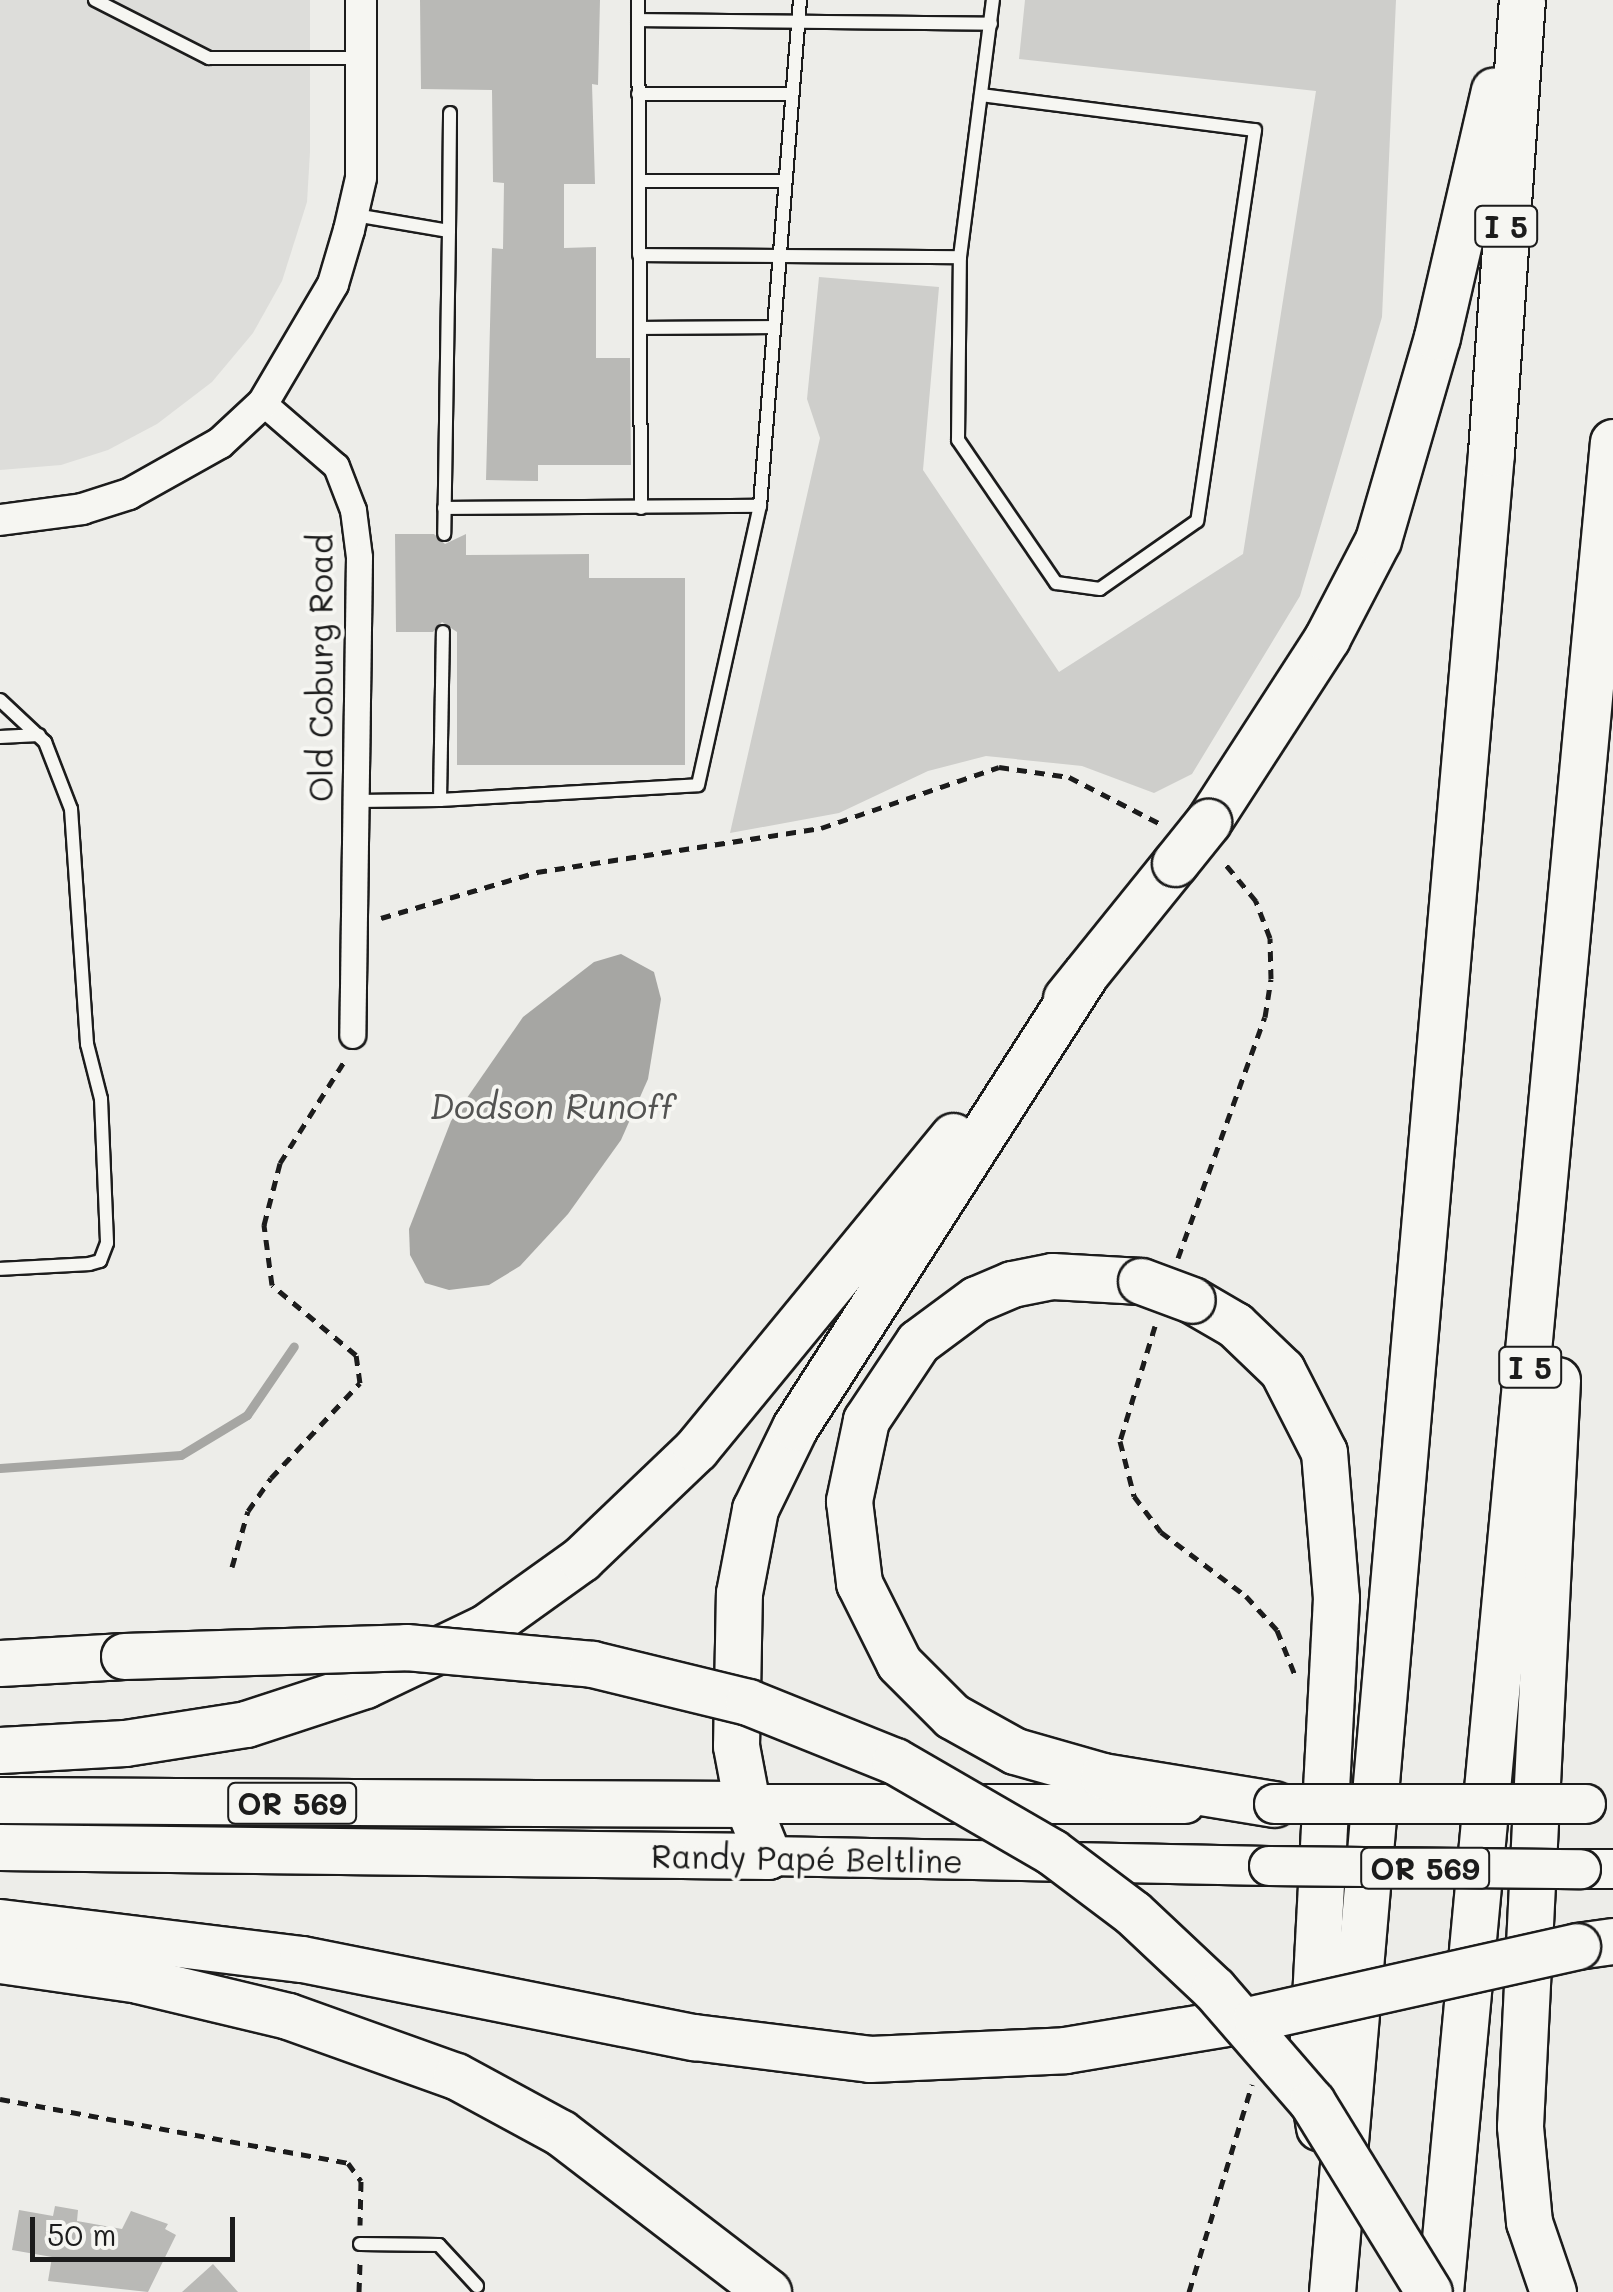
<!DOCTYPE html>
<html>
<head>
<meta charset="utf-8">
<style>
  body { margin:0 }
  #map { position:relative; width:1613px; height:2292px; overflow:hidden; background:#edede9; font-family:Mali,sans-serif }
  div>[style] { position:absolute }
  .built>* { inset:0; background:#ddddda }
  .green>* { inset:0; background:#cececb }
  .water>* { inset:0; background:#a6a6a3 }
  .stream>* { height:9px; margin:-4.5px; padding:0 4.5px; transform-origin:4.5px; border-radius:4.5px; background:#a6a6a3 }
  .building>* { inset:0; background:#b9b9b6 }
  .path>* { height:5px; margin-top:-2.5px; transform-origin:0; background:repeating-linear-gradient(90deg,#1c1c1c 0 10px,transparent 0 18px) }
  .roads { filter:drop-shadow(2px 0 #1c1c1c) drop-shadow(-2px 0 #1c1c1c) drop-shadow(0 2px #1c1c1c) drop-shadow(0 -2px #1c1c1c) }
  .service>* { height:12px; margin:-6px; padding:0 6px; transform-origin:6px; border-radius:6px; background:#f6f6f2 }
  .minor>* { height:25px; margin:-12.5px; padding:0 12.5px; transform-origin:12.5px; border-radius:12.5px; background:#f6f6f2 }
  .tertiary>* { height:30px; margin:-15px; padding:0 15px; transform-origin:15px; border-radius:15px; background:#f6f6f2 }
  .primary>* { height:38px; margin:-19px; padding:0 19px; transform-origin:19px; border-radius:19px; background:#f6f6f2 }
  .motorway>* { height:45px; margin:-22.5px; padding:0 22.5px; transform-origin:22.5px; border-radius:22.5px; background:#f6f6f2 }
  .bridges { filter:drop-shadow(2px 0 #1c1c1c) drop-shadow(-2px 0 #1c1c1c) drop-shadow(0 2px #1c1c1c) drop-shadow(0 -2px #1c1c1c) }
  .primary-bridge>* { height:38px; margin:-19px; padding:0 19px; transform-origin:19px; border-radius:19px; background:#f6f6f2 }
  .motorway-bridge>* { height:45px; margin:-22.5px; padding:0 22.5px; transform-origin:22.5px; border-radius:22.5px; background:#f6f6f2 }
  span { translate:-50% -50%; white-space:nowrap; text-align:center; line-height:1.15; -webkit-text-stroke:8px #f6f6f2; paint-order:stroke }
  .shield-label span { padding:2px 8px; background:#f6f6f2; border:2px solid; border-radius:8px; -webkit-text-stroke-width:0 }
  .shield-label { font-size:30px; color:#1c1c1c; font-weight:700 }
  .street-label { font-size:32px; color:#1c1c1c }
  .water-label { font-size:35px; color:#535352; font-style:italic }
  .scale { position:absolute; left:30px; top:2217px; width:205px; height:45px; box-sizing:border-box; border:5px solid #1c1c1c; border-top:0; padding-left:12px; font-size:30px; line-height:35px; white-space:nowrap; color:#1c1c1c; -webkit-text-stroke:8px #f6f6f2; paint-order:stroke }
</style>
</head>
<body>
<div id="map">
  <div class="built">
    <i style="clip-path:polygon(0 0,310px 0,310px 152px,307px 202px,282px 281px,253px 333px,212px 382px,157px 424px,108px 450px,61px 465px,0 470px)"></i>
  </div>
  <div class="green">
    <i style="clip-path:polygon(1025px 0,1396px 0,1382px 317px,1300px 596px,1192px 774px,1154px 793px,1082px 766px,986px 756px,928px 771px,839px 813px,730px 833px,820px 438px,807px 399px,819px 277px,939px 287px,923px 470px,1059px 672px,1243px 554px,1316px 91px,1019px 59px)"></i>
  </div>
  <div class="water">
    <i style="clip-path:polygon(621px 954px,654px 972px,661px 999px,648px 1079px,621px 1140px,568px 1214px,520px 1266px,489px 1285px,449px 1290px,425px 1283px,410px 1255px,409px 1229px,451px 1121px,523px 1017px,594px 962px)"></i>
  </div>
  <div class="stream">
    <i style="left:0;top:1468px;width:181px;rotate:-4.1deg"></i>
    <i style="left:181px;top:1455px;width:77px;rotate:-31.2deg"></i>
    <i style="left:247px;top:1415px;width:83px;rotate:-55.7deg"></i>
  </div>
  <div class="building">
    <i style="clip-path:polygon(420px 0,600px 0,598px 85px,592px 84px,595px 184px,564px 184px,564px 248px,596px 247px,596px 358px,630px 358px,631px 465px,538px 465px,538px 481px,486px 480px,492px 248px,503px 249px,504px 183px,493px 182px,492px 90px,421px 89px)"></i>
    <i style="clip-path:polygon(395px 534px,434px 534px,445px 544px,466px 534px,466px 555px,589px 554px,589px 578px,685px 578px,685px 765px,457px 765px,457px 632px,442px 622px,433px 632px,396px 632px)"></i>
    <i style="clip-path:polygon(55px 2206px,78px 2210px,77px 2221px,122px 2229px,131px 2211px,168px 2224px,165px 2229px,176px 2235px,148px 2292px,48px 2281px,52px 2257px,12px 2250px,19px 2210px,53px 2216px)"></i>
    <i style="clip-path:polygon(213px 2264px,238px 2292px,182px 2292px)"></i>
  </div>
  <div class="path">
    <i style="left:381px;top:918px;width:163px;rotate:-16.4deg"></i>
    <i style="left:537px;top:872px;width:287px;rotate:-8.8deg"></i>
    <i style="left:821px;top:828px;width:188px;rotate:-18.9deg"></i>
    <i style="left:999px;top:767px;width:71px;rotate:8.1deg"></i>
    <i style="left:1069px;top:777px;width:103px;rotate:27.1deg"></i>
    <i style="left:1178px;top:1258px;width:256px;rotate:-70.2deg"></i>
    <i style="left:1265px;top:1017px;width:38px;rotate:-81deg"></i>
    <i style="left:1271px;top:979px;width:41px;rotate:-91.4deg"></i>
    <i style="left:1270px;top:938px;width:40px;rotate:-111deg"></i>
    <i style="left:1256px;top:901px;width:53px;rotate:-129.7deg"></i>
    <i style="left:1155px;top:1326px;width:120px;rotate:106.9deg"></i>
    <i style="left:1120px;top:1441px;width:57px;rotate:75.7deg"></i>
    <i style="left:1134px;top:1496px;width:45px;rotate:53.1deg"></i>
    <i style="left:1161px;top:1532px;width:106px;rotate:37deg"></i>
    <i style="left:1246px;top:1596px;width:46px;rotate:47.6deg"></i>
    <i style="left:1277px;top:1630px;width:48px;rotate:68.2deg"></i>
    <i style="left:232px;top:1567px;width:58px;rotate:-74.1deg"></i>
    <i style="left:248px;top:1511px;width:40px;rotate:-55.1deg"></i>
    <i style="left:271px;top:1478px;width:130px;rotate:-46.9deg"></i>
    <i style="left:360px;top:1383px;width:28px;rotate:-98deg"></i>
    <i style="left:356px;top:1355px;width:109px;rotate:-140.2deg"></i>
    <i style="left:272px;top:1285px;width:61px;rotate:-97.6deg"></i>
    <i style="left:264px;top:1225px;width:64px;rotate:-75.5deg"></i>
    <i style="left:280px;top:1163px;width:125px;rotate:-57.7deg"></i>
    <i style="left:0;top:2099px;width:354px;rotate:10.4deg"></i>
    <i style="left:348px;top:2163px;width:22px;rotate:54deg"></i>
    <i style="left:361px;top:2181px;width:44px;rotate:91.3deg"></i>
    <i style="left:359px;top:2292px;width:31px;rotate:-88deg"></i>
    <i style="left:1189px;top:2292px;width:217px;rotate:-73.1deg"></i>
  </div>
  <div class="roads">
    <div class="service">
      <i style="left:95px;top:0;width:128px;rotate:27deg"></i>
      <i style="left:209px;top:58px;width:152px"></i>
      <i style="left:638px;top:0;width:508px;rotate:89.66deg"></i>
      <i style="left:638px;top:20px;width:353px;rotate:0.6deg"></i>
      <i style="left:638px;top:94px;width:154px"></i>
      <i style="left:981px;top:95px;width:276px;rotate:7.3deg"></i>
      <i style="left:1255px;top:130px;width:395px;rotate:98.4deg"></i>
      <i style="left:1197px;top:521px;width:118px;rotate:145deg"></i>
      <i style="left:1100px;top:589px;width:44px;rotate:-172.2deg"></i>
      <i style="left:1056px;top:583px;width:173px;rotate:-124.4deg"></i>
      <i style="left:958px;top:440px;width:183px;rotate:-89.4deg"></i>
      <i style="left:960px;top:257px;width:259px;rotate:-82.7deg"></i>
      <i style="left:639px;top:181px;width:146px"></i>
      <i style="left:355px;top:215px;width:95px;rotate:9.7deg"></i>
      <i style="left:449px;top:231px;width:303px;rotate:90.9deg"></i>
      <i style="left:449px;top:231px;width:118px;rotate:-89.5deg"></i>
      <i style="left:639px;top:255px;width:321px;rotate:0.4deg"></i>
      <i style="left:640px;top:328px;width:134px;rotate:-0.4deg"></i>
      <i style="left:444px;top:508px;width:316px;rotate:-0.4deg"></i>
      <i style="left:0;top:700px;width:62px;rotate:43deg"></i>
      <i style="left:45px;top:742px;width:72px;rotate:68.8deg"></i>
      <i style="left:71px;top:809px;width:236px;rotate:86.1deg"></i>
      <i style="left:87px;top:1044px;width:57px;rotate:75.7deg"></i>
      <i style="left:101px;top:1099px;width:144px;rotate:87.6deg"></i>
      <i style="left:107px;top:1243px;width:19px;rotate:111deg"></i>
      <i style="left:100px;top:1261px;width:11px;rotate:165deg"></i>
      <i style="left:89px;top:1264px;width:89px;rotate:176.8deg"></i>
      <i style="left:0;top:737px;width:39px;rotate:-3deg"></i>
      <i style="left:440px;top:800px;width:258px;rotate:-3.3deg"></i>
      <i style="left:698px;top:785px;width:286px;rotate:-77.5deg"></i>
      <i style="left:760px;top:506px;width:508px;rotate:-85.48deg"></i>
      <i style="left:356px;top:801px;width:84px;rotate:-0.7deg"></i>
      <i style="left:440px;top:800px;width:168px;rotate:-89deg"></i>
      <i style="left:360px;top:2244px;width:79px;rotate:0.7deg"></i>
      <i style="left:439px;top:2245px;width:56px;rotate:47.2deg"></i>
    </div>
    <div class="minor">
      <i style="left:263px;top:403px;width:96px;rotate:40.8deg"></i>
      <i style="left:336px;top:466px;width:47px;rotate:68.9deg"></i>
      <i style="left:353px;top:510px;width:47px;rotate:82.7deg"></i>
      <i style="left:359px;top:557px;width:478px;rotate:90.8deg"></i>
    </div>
    <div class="tertiary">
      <i style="left:0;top:520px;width:83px;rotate:-7.6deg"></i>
      <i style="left:82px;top:509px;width:49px;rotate:-17.7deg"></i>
      <i style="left:129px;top:494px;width:104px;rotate:-29.3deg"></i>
      <i style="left:220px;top:443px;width:59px;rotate:-42.9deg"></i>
      <i style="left:263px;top:403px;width:138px;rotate:-59.5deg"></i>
      <i style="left:333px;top:284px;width:56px;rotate:-73.5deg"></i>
      <i style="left:349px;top:230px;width:53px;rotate:-77deg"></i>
      <i style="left:361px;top:178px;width:178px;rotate:-90deg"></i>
    </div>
    <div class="primary">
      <i style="left:747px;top:1804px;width:438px"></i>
      <i style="left:768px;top:1856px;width:501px;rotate:1.14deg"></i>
      <i style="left:1581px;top:1869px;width:32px"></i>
    </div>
    <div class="motorway">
      <i style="left:1208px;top:822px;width:219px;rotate:-57.1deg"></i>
      <i style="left:1327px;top:638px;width:110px;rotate:-62.5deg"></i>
      <i style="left:1378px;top:540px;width:211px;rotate:-73.8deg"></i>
      <i style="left:1437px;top:337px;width:253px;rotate:-77deg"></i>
      <i style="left:1066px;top:998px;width:174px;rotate:-51.1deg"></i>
      <i style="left:1141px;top:1281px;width:89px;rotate:-176.8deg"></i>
      <i style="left:1052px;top:1276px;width:41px;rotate:168.7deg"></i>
      <i style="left:1012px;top:1284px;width:39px;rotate:157deg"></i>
      <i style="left:976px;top:1299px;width:72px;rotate:143.4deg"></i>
      <i style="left:918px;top:1342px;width:94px;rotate:123.7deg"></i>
      <i style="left:866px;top:1420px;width:83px;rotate:101.9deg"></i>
      <i style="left:849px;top:1501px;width:83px;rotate:83deg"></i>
      <i style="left:859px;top:1583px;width:89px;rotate:63.4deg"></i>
      <i style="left:899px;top:1663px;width:75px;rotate:45deg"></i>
      <i style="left:952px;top:1716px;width:72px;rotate:29.1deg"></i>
      <i style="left:1015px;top:1751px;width:91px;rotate:15.9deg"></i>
      <i style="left:1103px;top:1776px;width:173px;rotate:9.3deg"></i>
      <i style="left:1192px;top:1300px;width:50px;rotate:30.2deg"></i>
      <i style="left:1235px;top:1325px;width:65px;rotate:43.8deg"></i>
      <i style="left:1282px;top:1370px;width:92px;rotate:62.9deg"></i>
      <i style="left:1324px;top:1452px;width:146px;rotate:85.3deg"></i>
      <i style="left:1336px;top:1598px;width:479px;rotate:93deg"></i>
      <i style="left:1311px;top:2076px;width:52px;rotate:81.1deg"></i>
      <i style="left:0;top:1663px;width:124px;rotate:-3.2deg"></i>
      <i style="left:0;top:1750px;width:125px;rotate:-3.2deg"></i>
      <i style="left:125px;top:1743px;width:122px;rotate:-8.9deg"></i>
      <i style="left:246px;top:1724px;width:125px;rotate:-18.1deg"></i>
      <i style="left:365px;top:1685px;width:134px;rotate:-25.6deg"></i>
      <i style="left:486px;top:1627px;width:117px;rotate:-35.6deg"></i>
      <i style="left:581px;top:1559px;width:159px;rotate:-43.7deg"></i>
      <i style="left:696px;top:1449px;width:405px;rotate:-50.6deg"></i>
      <i style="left:0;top:1800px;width:747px;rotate:0.31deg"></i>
      <i style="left:0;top:1847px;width:768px;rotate:0.67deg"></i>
      <i style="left:768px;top:1856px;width:56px;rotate:-112deg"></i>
      <i style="left:747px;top:1804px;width:59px;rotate:-100.7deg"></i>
      <i style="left:736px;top:1746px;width:153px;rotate:-88.9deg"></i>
      <i style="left:739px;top:1593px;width:86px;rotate:-79.2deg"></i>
      <i style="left:755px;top:1509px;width:91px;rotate:-64deg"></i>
      <i style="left:795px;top:1427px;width:537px;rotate:-57.32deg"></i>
      <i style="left:0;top:1922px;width:304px;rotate:7deg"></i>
      <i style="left:302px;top:1959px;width:400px;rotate:11.3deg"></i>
      <i style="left:694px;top:2037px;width:177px;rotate:7.1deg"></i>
      <i style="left:870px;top:2059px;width:195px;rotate:-2.6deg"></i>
      <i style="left:1065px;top:2050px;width:194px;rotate:-9.5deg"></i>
      <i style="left:1577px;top:1946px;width:36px;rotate:-8deg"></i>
      <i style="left:0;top:1960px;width:139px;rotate:8.2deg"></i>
      <i style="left:138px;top:1980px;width:154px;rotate:13.5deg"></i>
      <i style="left:288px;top:2016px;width:178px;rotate:19.7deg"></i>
      <i style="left:456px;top:2076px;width:119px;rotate:28.5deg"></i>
      <i style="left:561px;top:2133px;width:261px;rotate:37.5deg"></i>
      <i style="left:1332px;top:2292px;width:1846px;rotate:-85.06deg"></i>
      <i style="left:1491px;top:453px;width:454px;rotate:-86.1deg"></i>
      <i style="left:1440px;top:2292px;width:1858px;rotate:-84.66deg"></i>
      <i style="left:1553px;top:2292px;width:74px;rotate:-108.9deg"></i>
      <i style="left:1529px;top:2222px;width:96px;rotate:-95.4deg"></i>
      <i style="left:1520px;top:2126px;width:747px;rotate:-87.16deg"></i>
    </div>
  </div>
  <div class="bridges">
    <div class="primary-bridge">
      <i style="left:1274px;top:1804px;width:312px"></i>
      <i style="left:1269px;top:1866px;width:312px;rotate:0.6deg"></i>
    </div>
    <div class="motorway-bridge">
      <i style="left:1175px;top:863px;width:53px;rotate:-51.2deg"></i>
      <i style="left:1141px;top:1281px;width:54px;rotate:20.4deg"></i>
      <i style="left:124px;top:1656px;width:282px;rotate:-1.8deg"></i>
      <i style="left:406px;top:1647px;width:187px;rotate:5.2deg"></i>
      <i style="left:592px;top:1664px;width:161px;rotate:13.7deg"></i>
      <i style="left:748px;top:1702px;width:158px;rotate:21.9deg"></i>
      <i style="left:895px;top:1761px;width:181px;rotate:30.1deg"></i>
      <i style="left:1052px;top:1852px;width:101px;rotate:37deg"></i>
      <i style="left:1133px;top:1913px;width:111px;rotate:43.2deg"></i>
      <i style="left:1214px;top:1989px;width:150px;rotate:49.1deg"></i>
      <i style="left:1312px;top:2102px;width:223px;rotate:58.4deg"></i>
      <i style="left:1256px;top:2018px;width:329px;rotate:-12.6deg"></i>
    </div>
  </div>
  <div class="shield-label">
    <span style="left:1506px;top:226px">I 5</span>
    <span style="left:1530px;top:1367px">I 5</span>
    <span style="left:292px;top:1803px">OR 569</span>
    <span style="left:1425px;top:1868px">OR 569</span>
  </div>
  <div class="street-label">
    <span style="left:320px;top:668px;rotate:-90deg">Old Coburg Road</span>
    <span style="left:807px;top:1858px;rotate:1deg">Randy Papé Beltline</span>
  </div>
  <div class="water-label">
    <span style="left:552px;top:1105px">Dodson Runoff</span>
  </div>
  <div class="scale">50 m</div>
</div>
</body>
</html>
